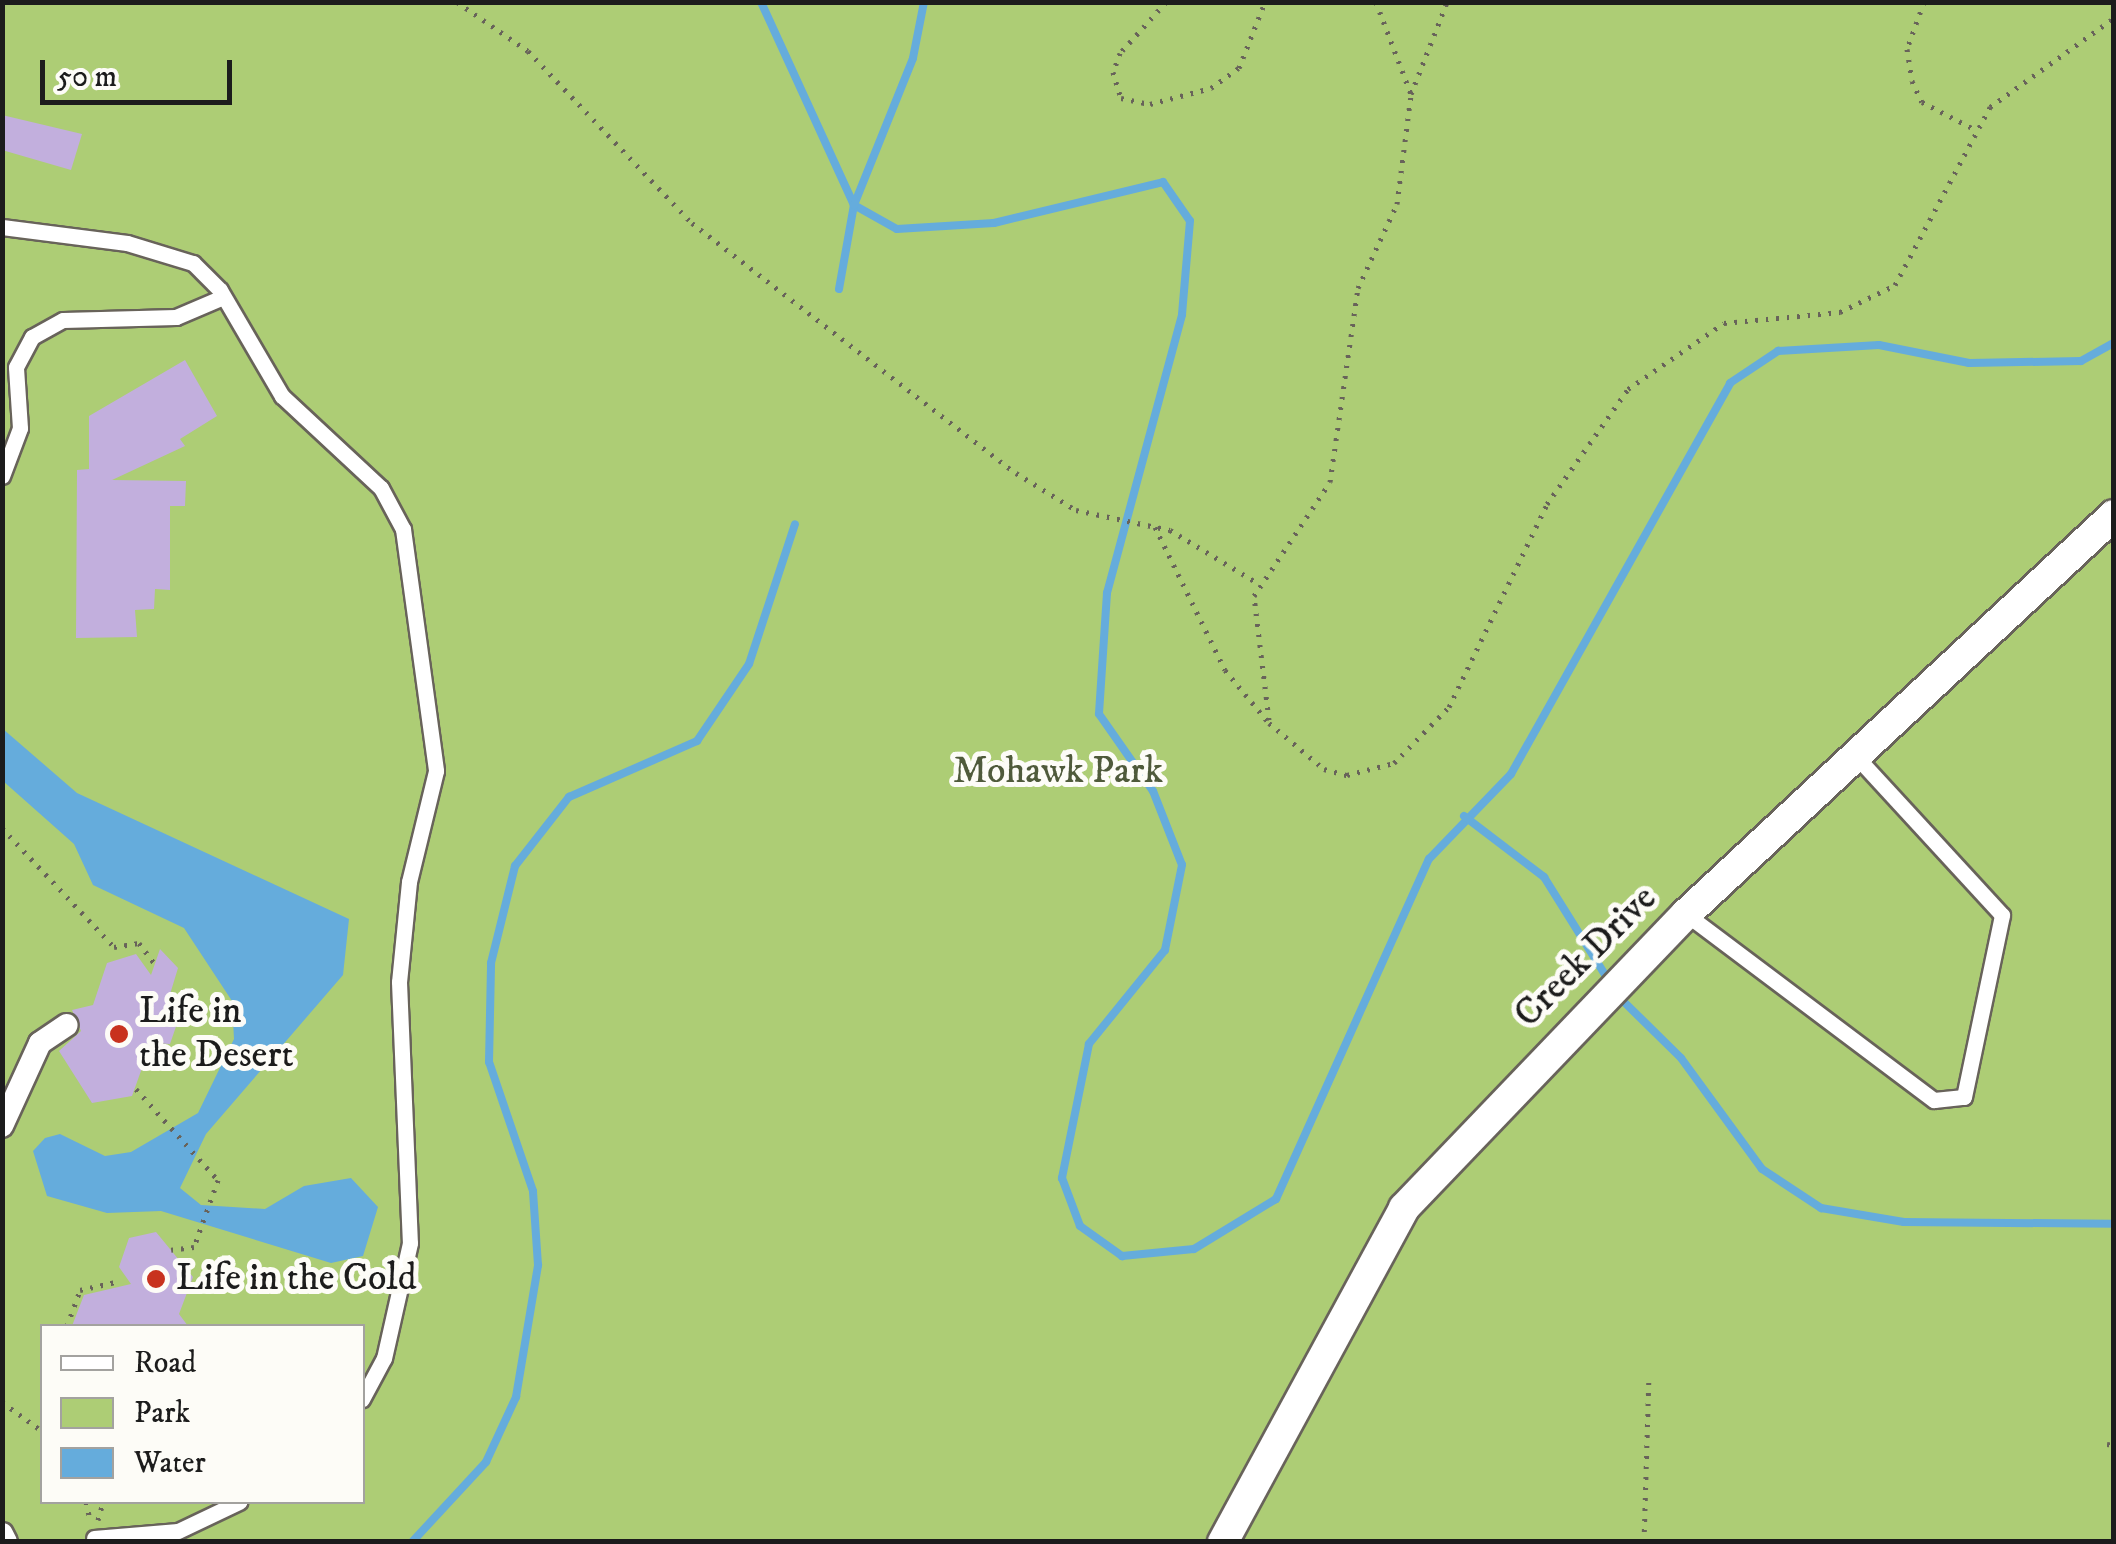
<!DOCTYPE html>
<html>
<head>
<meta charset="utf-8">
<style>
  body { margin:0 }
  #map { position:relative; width:2116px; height:1544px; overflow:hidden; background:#f4e6cd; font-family:"IM FELL DW Pica",serif }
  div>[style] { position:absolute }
  .green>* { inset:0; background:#adcd75 }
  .water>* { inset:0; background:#65acdc }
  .stream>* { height:8px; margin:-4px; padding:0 4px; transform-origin:4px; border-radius:4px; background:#65acdc }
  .building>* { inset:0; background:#c2afdd }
  .path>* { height:5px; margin-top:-2.5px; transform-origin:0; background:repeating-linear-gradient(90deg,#68635a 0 2.5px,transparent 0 10.5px) }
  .roads { filter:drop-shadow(2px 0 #68635a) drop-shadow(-2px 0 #68635a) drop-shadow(0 2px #68635a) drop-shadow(0 -2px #68635a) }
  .service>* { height:15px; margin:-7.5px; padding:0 7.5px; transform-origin:7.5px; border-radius:7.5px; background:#fff }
  .pedestrian>* { height:22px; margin:-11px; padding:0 11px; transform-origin:11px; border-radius:11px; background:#fff }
  .minor>* { height:30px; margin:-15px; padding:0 15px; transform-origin:15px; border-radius:15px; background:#fff }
  .dots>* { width:28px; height:28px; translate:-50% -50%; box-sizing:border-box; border:5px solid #fdfcf7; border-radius:50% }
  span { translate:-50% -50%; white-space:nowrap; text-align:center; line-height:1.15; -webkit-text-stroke:10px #fdfcf7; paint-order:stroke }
  .park-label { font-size:38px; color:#4f5a3b }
  .street-label { font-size:38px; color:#1c1c1c }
  .poi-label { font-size:38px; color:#1c1c1c }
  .left { translate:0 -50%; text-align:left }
  .frame { position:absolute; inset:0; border:5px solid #1c1c1c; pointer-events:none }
  .legend { position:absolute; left:40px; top:1324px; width:325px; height:180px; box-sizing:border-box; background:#fdfcf7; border:2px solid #a3a29f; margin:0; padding:12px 18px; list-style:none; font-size:30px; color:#1c1c1c }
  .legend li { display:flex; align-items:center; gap:20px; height:50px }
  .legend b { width:50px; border:2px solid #a3a29f }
  .scale { position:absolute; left:40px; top:60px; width:192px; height:45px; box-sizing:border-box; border:5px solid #1c1c1c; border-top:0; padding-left:12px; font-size:30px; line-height:35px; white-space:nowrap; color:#1c1c1c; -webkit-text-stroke:8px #fdfcf7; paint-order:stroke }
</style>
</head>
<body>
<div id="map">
  <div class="green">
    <i style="clip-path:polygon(evenodd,3px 3px,2113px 3px,2113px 1541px,3px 1542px,3px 3px,42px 1326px,362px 1326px,362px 1502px,42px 1502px,42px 1326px)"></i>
  </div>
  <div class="water">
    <i style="clip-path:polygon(3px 729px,77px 793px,349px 919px,343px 975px,206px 1134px,180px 1188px,201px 1205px,265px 1209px,304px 1186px,351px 1178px,378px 1207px,363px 1256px,331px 1263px,161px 1211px,107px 1213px,47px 1196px,33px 1151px,45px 1138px,60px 1134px,105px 1156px,131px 1152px,198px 1113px,234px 1039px,232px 1001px,184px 928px,93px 885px,74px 844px,3px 781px)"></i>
  </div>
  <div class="stream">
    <i style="left:761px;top:2px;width:223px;rotate:65.4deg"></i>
    <i style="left:854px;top:205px;width:49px;rotate:29.2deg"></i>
    <i style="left:897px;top:229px;width:97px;rotate:-3.5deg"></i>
    <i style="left:994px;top:223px;width:174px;rotate:-13.6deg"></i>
    <i style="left:1163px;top:182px;width:47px;rotate:55.3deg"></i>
    <i style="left:1190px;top:221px;width:94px;rotate:94.9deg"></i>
    <i style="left:1182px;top:315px;width:288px;rotate:105.1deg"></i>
    <i style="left:1107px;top:593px;width:121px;rotate:93.8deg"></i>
    <i style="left:1099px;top:714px;width:94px;rotate:55deg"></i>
    <i style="left:1153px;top:791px;width:79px;rotate:68.6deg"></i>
    <i style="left:1182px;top:865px;width:87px;rotate:101.3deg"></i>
    <i style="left:1165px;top:950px;width:121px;rotate:129deg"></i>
    <i style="left:1089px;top:1044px;width:137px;rotate:101.4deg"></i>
    <i style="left:1062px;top:1178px;width:51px;rotate:69.4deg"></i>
    <i style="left:1080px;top:1226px;width:52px;rotate:35.5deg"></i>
    <i style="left:1122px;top:1256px;width:72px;rotate:-5.6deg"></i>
    <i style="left:1194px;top:1249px;width:96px;rotate:-31.4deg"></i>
    <i style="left:1276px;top:1199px;width:373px;rotate:-65.8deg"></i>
    <i style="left:1429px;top:859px;width:118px;rotate:-46deg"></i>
    <i style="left:1511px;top:774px;width:448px;rotate:-60.7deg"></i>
    <i style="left:1730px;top:383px;width:58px;rotate:-33.7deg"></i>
    <i style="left:1778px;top:351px;width:101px;rotate:-3.4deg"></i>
    <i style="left:1879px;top:345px;width:92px;rotate:11.3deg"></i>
    <i style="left:1969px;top:363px;width:112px;rotate:-1deg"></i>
    <i style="left:2081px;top:361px;width:38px;rotate:-29deg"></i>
    <i style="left:839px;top:289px;width:85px;rotate:-79.9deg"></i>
    <i style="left:854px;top:205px;width:158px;rotate:-68.1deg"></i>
    <i style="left:913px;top:58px;width:57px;rotate:-78.9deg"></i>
    <i style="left:1464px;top:816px;width:101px;rotate:37.3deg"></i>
    <i style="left:1544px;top:877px;width:123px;rotate:58deg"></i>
    <i style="left:1619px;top:997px;width:87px;rotate:44.5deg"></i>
    <i style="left:1681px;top:1058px;width:137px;rotate:53.9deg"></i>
    <i style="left:1762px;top:1169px;width:71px;rotate:33.5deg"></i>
    <i style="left:1821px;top:1208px;width:84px;rotate:9.6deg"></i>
    <i style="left:1904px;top:1222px;width:210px;rotate:0.5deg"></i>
    <i style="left:412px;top:1542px;width:109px;rotate:-47.2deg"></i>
    <i style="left:486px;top:1462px;width:72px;rotate:-65.2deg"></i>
    <i style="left:516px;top:1397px;width:134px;rotate:-80.5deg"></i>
    <i style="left:538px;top:1265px;width:74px;rotate:-93.9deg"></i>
    <i style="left:533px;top:1191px;width:136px;rotate:-108.8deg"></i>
    <i style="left:489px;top:1062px;width:99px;rotate:-88.8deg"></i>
    <i style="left:491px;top:963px;width:100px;rotate:-76.1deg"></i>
    <i style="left:515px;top:866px;width:88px;rotate:-52deg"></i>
    <i style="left:569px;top:797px;width:140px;rotate:-23.6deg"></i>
    <i style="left:697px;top:741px;width:93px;rotate:-56deg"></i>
    <i style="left:749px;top:664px;width:147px;rotate:-71.8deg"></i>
  </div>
  <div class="building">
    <i style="clip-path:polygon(2px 115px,82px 134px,71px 170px,2px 150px)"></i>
    <i style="clip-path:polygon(185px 360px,217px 416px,180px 439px,185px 446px,112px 480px,186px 481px,185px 506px,170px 506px,170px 590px,155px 589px,154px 609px,135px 610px,137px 637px,76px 638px,77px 470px,89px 469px,89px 416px)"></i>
    <i style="clip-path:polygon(160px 949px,178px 968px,168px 1001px,180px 1015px,170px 1044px,151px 1043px,132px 1096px,92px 1103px,59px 1051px,81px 1031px,72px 1010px,93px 1005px,107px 963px,136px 954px,151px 975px)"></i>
    <i style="clip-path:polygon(156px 1232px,193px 1277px,179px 1314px,188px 1326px,72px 1326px,84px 1295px,131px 1284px,119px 1267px,129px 1238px)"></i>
  </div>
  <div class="path">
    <i style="left:457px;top:2px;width:86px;rotate:34.6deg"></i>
    <i style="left:528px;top:51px;width:238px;rotate:46.4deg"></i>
    <i style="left:692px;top:223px;width:409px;rotate:37.7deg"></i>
    <i style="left:1016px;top:473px;width:70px;rotate:31.7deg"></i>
    <i style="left:1076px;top:510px;width:96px;rotate:12deg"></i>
    <i style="left:1170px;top:530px;width:104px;rotate:31.2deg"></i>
    <i style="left:1166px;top:2px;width:69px;rotate:132deg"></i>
    <i style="left:1120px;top:53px;width:20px;rotate:110deg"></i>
    <i style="left:1113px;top:72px;width:27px;rotate:73deg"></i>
    <i style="left:1121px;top:98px;width:30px;rotate:12deg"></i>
    <i style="left:1150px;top:104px;width:63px;rotate:-14.7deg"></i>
    <i style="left:1211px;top:88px;width:34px;rotate:-36deg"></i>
    <i style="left:1239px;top:68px;width:71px;rotate:-68.5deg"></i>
    <i style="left:1376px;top:2px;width:98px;rotate:69.2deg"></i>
    <i style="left:1924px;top:2px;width:50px;rotate:109.9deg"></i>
    <i style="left:1907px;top:49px;width:32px;rotate:81deg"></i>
    <i style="left:1912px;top:81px;width:23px;rotate:65deg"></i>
    <i style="left:1922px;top:102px;width:59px;rotate:27.4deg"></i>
    <i style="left:1155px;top:527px;width:159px;rotate:63.9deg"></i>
    <i style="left:1225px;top:670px;width:69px;rotate:50.3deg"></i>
    <i style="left:1269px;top:723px;width:72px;rotate:39.9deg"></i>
    <i style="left:1324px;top:769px;width:24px;rotate:15deg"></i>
    <i style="left:1347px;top:775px;width:49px;rotate:-14.3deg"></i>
    <i style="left:1394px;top:763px;width:78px;rotate:-45.5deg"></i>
    <i style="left:1449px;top:707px;width:225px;rotate:-64.2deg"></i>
    <i style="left:1547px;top:504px;width:141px;rotate:-54.8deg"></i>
    <i style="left:1628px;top:389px;width:116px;rotate:-34.5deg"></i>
    <i style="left:1724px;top:323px;width:117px;rotate:-5.4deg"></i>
    <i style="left:1840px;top:312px;width:61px;rotate:-26.1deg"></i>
    <i style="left:1895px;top:285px;width:202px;rotate:-61.9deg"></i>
    <i style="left:1990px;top:107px;width:153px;rotate:-35.7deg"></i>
    <i style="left:1269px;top:720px;width:125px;rotate:-96.9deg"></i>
    <i style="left:1254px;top:596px;width:137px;rotate:-56.3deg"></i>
    <i style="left:1330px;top:482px;width:196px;rotate:-81.8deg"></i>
    <i style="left:1358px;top:288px;width:93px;rotate:-65.1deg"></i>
    <i style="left:1397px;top:204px;width:111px;rotate:-82.7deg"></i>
    <i style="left:1411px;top:94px;width:99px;rotate:-68.6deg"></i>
    <i style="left:2px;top:828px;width:163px;rotate:46.7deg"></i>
    <i style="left:114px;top:947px;width:25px;rotate:-9deg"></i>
    <i style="left:139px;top:943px;width:26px;rotate:53deg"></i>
    <i style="left:136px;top:1089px;width:122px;rotate:48deg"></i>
    <i style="left:218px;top:1180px;width:71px;rotate:109.7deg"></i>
    <i style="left:194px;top:1247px;width:23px;rotate:173deg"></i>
    <i style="left:67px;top:1326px;width:38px;rotate:-70deg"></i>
    <i style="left:80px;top:1290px;width:41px;rotate:-12.7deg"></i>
    <i style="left:2px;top:1402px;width:49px;rotate:35.9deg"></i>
    <i style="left:2107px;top:1444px;width:7px;rotate:8deg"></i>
    <i style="left:86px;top:1502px;width:17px;rotate:77deg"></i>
    <i style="left:98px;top:1520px;width:19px;rotate:-74deg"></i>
    <i style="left:1644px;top:1542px;width:165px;rotate:-88.3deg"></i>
  </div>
  <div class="roads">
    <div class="service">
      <i style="left:2px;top:227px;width:126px;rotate:7.3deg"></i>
      <i style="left:127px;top:243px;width:69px;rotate:16.9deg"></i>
      <i style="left:193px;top:263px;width:38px;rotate:45deg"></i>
      <i style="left:220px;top:290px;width:123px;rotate:59.7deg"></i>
      <i style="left:282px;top:396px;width:135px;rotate:42.9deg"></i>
      <i style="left:381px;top:488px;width:47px;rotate:61.8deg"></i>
      <i style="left:403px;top:529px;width:244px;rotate:82.2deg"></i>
      <i style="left:436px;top:771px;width:114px;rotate:103.7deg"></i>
      <i style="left:409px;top:882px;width:100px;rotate:95.7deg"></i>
      <i style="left:399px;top:982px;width:261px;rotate:87.6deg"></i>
      <i style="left:410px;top:1243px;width:118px;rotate:102.7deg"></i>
      <i style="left:384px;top:1358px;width:47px;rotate:118.2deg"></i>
      <i style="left:2px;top:476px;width:51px;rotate:-69.4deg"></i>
      <i style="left:20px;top:428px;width:61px;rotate:-93.8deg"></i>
      <i style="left:16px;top:367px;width:34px;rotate:-62deg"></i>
      <i style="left:32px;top:337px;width:35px;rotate:-29deg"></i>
      <i style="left:63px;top:320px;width:113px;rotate:-1.5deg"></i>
      <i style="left:176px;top:317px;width:51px;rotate:-23.1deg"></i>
      <i style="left:1686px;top:914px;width:310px;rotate:36.9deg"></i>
      <i style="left:1934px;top:1100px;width:30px;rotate:-6deg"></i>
      <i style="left:1964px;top:1097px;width:186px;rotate:-78.2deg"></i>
      <i style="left:2002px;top:915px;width:217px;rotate:-132.6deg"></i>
      <i style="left:94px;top:1538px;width:84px;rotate:-4.8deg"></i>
      <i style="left:178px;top:1531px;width:68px;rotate:-25.4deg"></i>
    </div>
    <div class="pedestrian">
      <i style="left:2px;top:1126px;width:91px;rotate:-65.4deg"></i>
      <i style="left:40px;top:1043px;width:32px;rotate:-34deg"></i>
      <i style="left:2px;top:1534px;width:9px;rotate:63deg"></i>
    </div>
    <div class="minor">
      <i style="left:1223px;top:1542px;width:380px;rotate:-61.5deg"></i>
      <i style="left:1404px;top:1208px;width:407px;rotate:-46.2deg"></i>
      <i style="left:1686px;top:914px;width:585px;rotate:-42.99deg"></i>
    </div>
  </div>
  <div class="dots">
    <i style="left:119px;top:1034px;background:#c8321e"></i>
    <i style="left:156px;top:1279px;background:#c8321e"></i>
  </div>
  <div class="park-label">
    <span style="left:1058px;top:772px">Mohawk Park</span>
  </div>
  <div class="street-label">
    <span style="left:1586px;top:957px;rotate:-45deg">Creek Drive</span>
  </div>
  <div class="poi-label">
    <span class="left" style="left:139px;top:1034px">Life in<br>the Desert</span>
    <span class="left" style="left:176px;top:1279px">Life in the Cold</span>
  </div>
  <div class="frame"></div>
  <ul class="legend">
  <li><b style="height:12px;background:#fff"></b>Road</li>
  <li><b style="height:28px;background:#adcd75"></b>Park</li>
  <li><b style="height:28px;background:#65acdc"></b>Water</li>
  </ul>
  <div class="scale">50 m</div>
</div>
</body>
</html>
